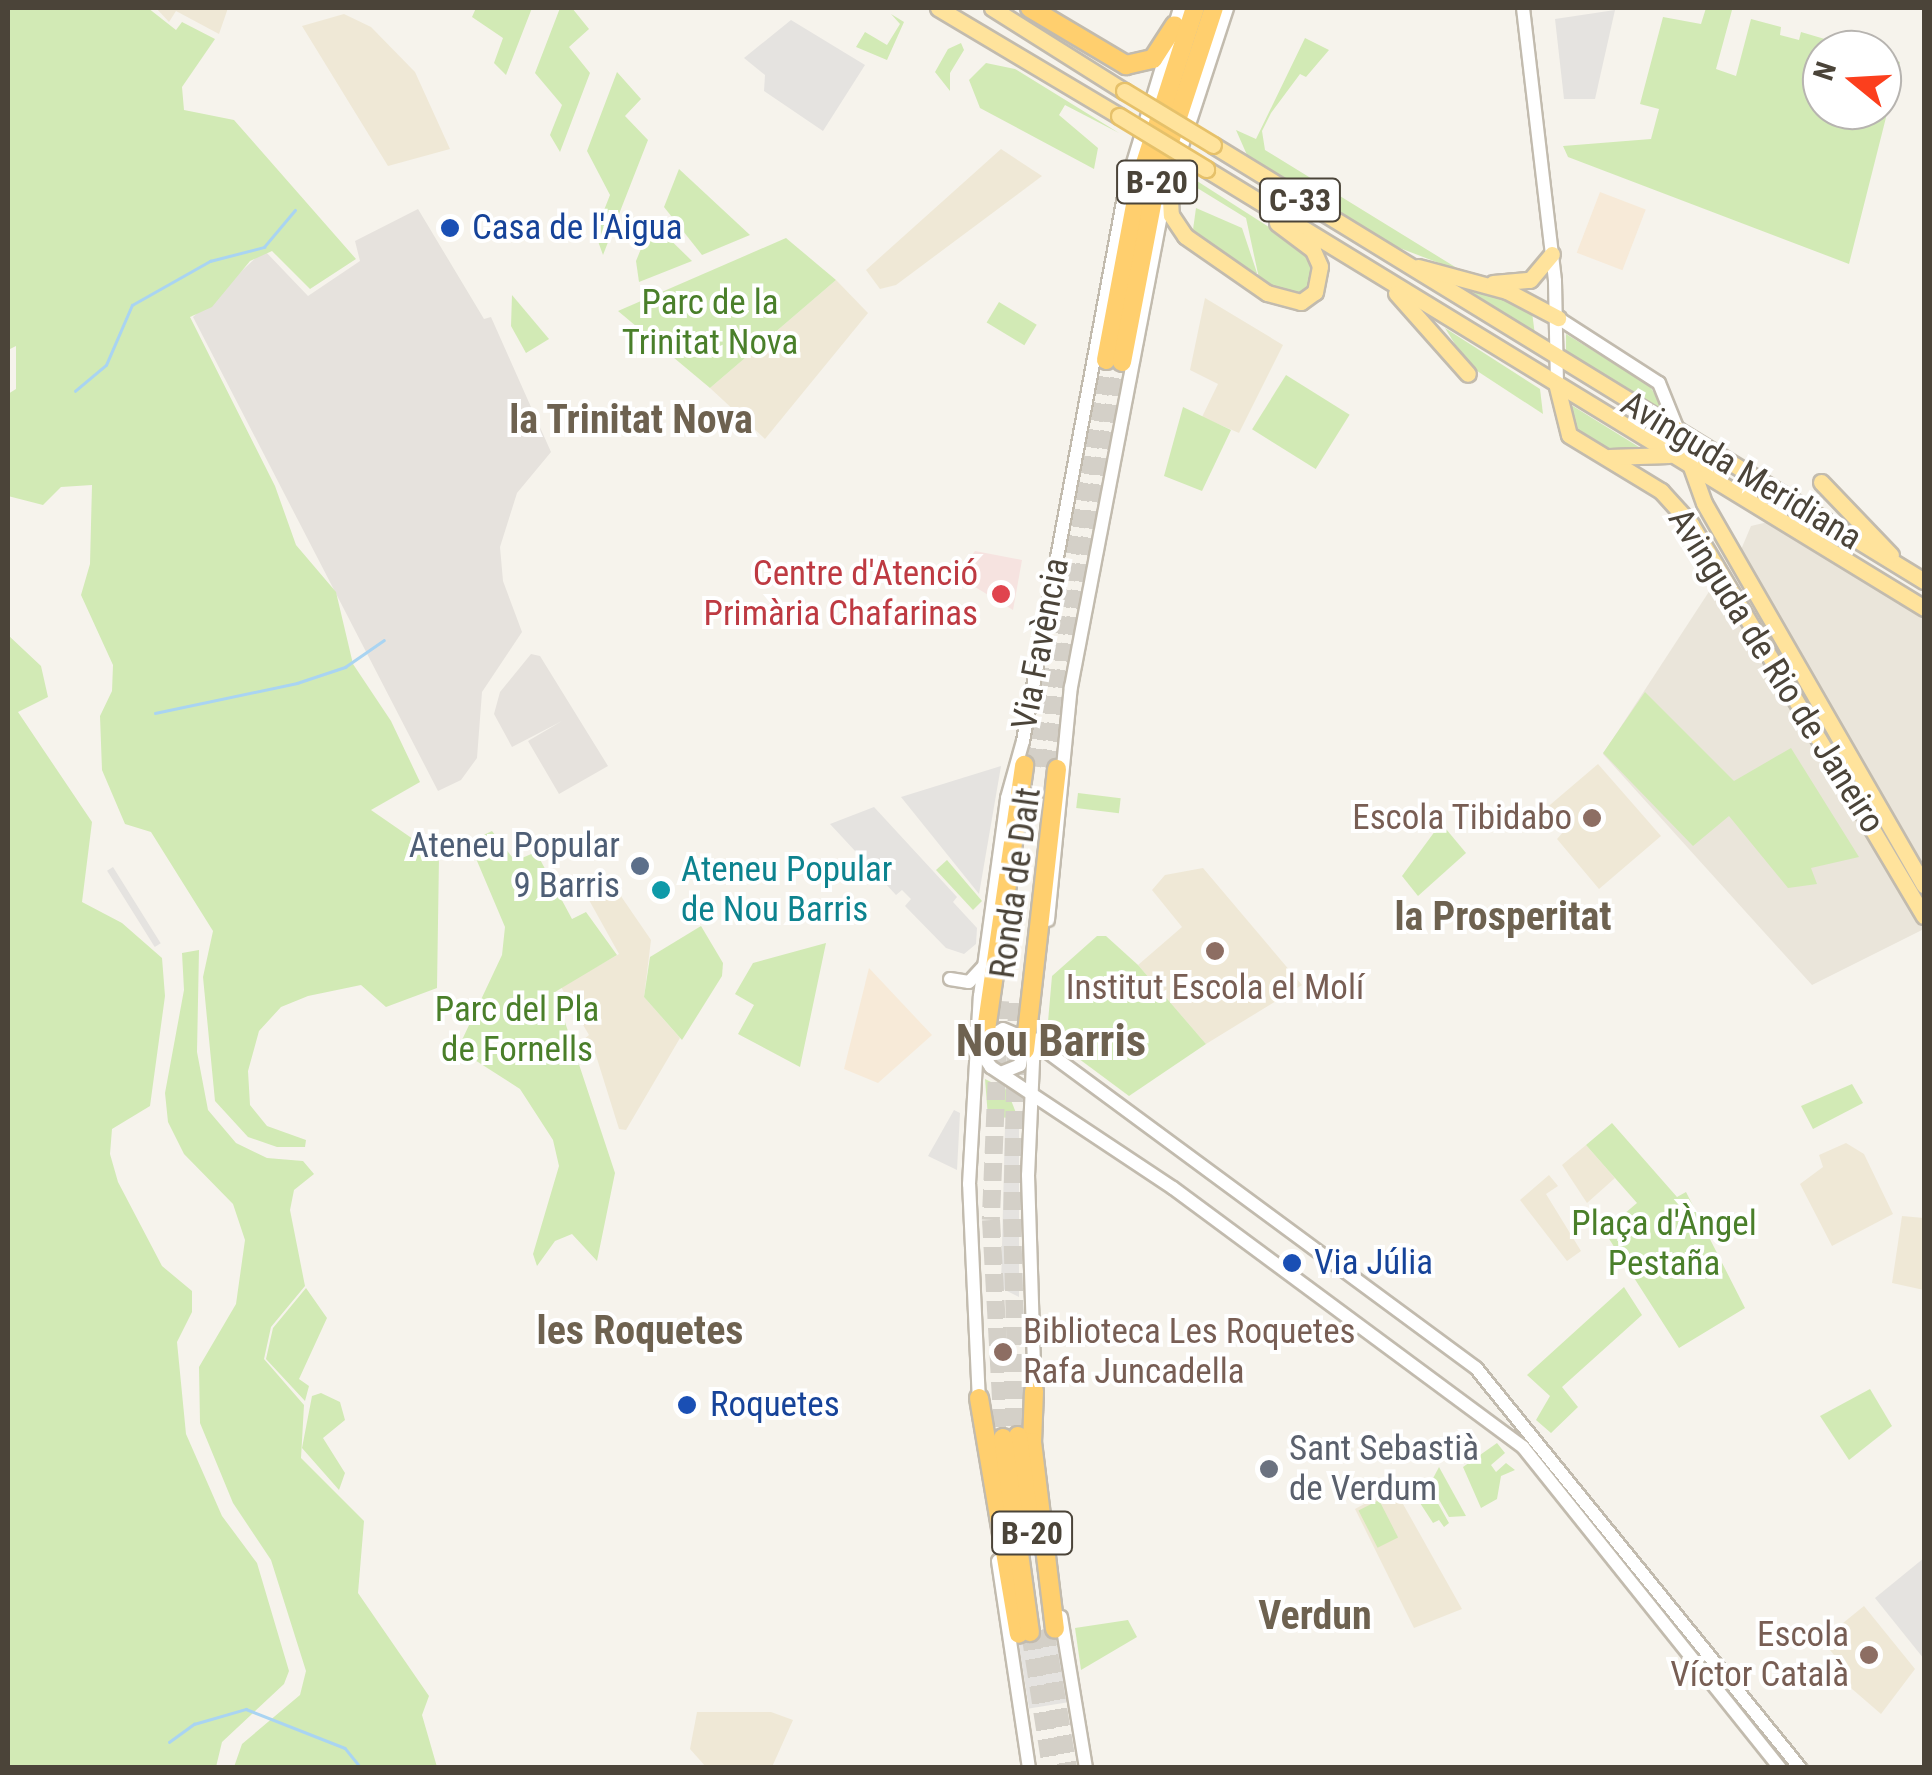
<!DOCTYPE html>
<html>
<head>
<meta charset="utf-8">
<style>
  body { margin:0 }
  #map { position:relative; width:1932px; height:1775px; overflow:hidden; background:#f6f3ec; font-family:"Roboto Condensed",sans-serif }
  div>[style] { position:absolute }
  .residential>* { inset:0; background:#eae5da }
  .commercial>* { inset:0; background:#f7ead8; transform-origin:0 0 }
  .industrial>* { inset:0; background:#e6e2dd }
  .education>* { inset:0; background:#efe8d6 }
  .medical>* { inset:0; background:#f6e3e0 }
  .green>* { inset:0; background:#d2eab5; transform-origin:0 0 }
  .parking>* { inset:0; background:#e5e3e0; transform-origin:0 0 }
  .stream>* { height:2.5px; margin:-1.25px; padding:0 1.25px; transform-origin:1.25px; border-radius:1.25px; background:#a9d4f2 }
  .highway-tunnel>* { height:18px; margin-top:-9px; transform-origin:0; background:repeating-linear-gradient(90deg,#d4d0c8 0 18px,transparent 0 27px) }
  .roads { filter:drop-shadow(2px 0 #c2bbae) drop-shadow(-2px 0 #c2bbae) drop-shadow(0 2px #c2bbae) drop-shadow(0 -2px #c2bbae) }
  .minor>* { height:12px; margin:-6px; padding:0 6px; transform-origin:6px; border-radius:6px; background:#fff }
  .major>* { height:15px; margin:-7.5px; padding:0 7.5px; transform-origin:7.5px; border-radius:7.5px; background:#ffe39c }
  .highway>* { height:18px; margin:-9px; padding:0 9px; transform-origin:9px; border-radius:9px; background:#ffcf6e }
  .bridges { filter:drop-shadow(2px 0 #e6c16a) drop-shadow(-2px 0 #e6c16a) drop-shadow(0 2px #e6c16a) drop-shadow(0 -2px #e6c16a) }
  .major-bridge>* { height:15px; margin:-7.5px; padding:0 7.5px; transform-origin:7.5px; border-radius:7.5px; background:#ffe39c }
  .dots>* { width:28px; height:28px; translate:-50% -50%; box-sizing:border-box; border:5px solid #fff; border-radius:50% }
  span { translate:-50% -50%; white-space:nowrap; text-align:center; line-height:1.15; -webkit-text-stroke:8px #fff; paint-order:stroke }
  .shield-label span { padding:2px 8px; background:#fff; border:2px solid; border-radius:8px; -webkit-text-stroke-width:0 }
  .shield-label { font-size:32px; color:#4b4439; font-weight:700 }
  .transit-label { font-size:35px; color:#164399 }
  .left { translate:0 -50%; text-align:left }
  .park-label { font-size:35px; color:#4a7f2a }
  .street-label { font-size:35px; color:#4b4439 }
  .health-label { font-size:35px; color:#be3a42 }
  .right { translate:-100% -50%; text-align:right }
  .education-label { font-size:35px; color:#785e54 }
  .service-label { font-size:35px; color:#4e5e75 }
  .culture-label { font-size:35px; color:#0d838f }
  .worship-label { font-size:35px; color:#5b616d }
  .quarter-label { font-size:40px; color:#6e6250; font-weight:700 }
  .district-label { font-size:45px; color:#6e6250; font-weight:700 }
  .frame { position:absolute; inset:0; border:10px solid #4b4439; pointer-events:none }
  .north { position:absolute; left:1802px; top:30px; width:100px; height:100px; box-sizing:border-box; background:#fff; border:2px solid #b7b4b0; border-radius:50%; rotate:288deg; font-size:28px; font-weight:700; line-height:40px; text-align:center; color:#4b4439 }
  .north::after { content:''; display:block; margin:auto; width:35px; height:45px; background:#fc3f1d; clip-path:polygon(50% 0,100% 100%,50% 72%,0 100%) }
</style>
</head>
<body>
<div id="map">
  <div class="residential">
    <i style="clip-path:polygon(1768px 522px,1924px 619px,1924px 875px,1740px 552px,1751px 526px)"></i>
    <i style="clip-path:polygon(1723px 586px,1924px 922px,1922px 930px,1812px 985px,1603px 754px,1712px 587px)"></i>
  </div>
  <div class="commercial">
    <i style="left:1600px;top:192px;width:49px;height:65px;rotate:21deg"></i>
    <i style="clip-path:polygon(869px 968px,932px 1035px,878px 1083px,844px 1069px)"></i>
  </div>
  <div class="industrial">
    <i style="clip-path:polygon(418px 209px,484px 319px,491px 317px,551px 452px,517px 493px,500px 547px,503px 581px,522px 632px,482px 692px,477px 758px,461px 780px,438px 791px,193px 317px,264px 250px,308px 296px,360px 261px,355px 241px)"></i>
    <i style="clip-path:polygon(531px 654px,540px 656px,608px 766px,559px 794px,528px 741px,562px 721px,512px 747px,494px 714px,500px 692px)"></i>
  </div>
  <div class="education">
    <i style="clip-path:polygon(156px 8px,228px 8px,219px 34px,176px 11px,169px 22px)"></i>
    <i style="clip-path:polygon(344px 14px,371px 27px,415px 72px,450px 149px,388px 166px,302px 26px)"></i>
    <i style="clip-path:polygon(1001px 149px,1042px 176px,896px 285px,880px 289px,866px 270px)"></i>
    <i style="clip-path:polygon(836px 280px,868px 313px,765px 439px,710px 388px)"></i>
    <i style="clip-path:polygon(1205px 298px,1283px 345px,1239px 433px,1202px 417px,1218px 384px,1190px 370px)"></i>
    <i style="clip-path:polygon(1598px 764px,1661px 836px,1599px 889px,1557px 839px,1564px 831px,1558px 825px,1550px 831px,1537px 816px)"></i>
    <i style="clip-path:polygon(1203px 868px,1302px 985px,1206px 1044px,1138px 965px,1182px 927px,1152px 890px,1165px 875px)"></i>
    <i style="clip-path:polygon(614px 886px,651px 940px,644px 997px,680px 1038px,626px 1130px,619px 1129px,594px 1049px,583px 1040px,589px 1035px,561px 987px,619px 954px,589px 900px)"></i>
    <i style="clip-path:polygon(1846px 1143px,1864px 1154px,1893px 1214px,1832px 1246px,1800px 1184px,1823px 1167px,1819px 1155px)"></i>
    <i style="clip-path:polygon(1586px 1145px,1615px 1178px,1587px 1203px,1562px 1165px)"></i>
    <i style="clip-path:polygon(1549px 1175px,1558px 1186px,1546px 1194px,1581px 1251px,1567px 1261px,1520px 1200px)"></i>
    <i style="clip-path:polygon(1902px 1216px,1924px 1218px,1924px 1290px,1892px 1283px)"></i>
    <i style="clip-path:polygon(1394px 1488px,1462px 1609px,1414px 1628px,1355px 1509px)"></i>
    <i style="clip-path:polygon(1864px 1606px,1915px 1669px,1881px 1714px,1844px 1682px,1850px 1675px,1822px 1640px)"></i>
    <i style="clip-path:polygon(697px 1712px,771px 1712px,793px 1720px,772px 1767px,706px 1767px,690px 1749px)"></i>
  </div>
  <div class="medical">
    <i style="clip-path:polygon(975px 551px,1022px 560px,1013px 610px,957px 576px)"></i>
  </div>
  <div class="green">
    <i style="clip-path:polygon(8px 8px,148px 8px,176px 30px,182px 22px,215px 39px,182px 87px,184px 110px,234px 120px,356px 259px,310px 289px,272px 251px,250px 261px,212px 307px,190px 317px,275px 486px,296px 545px,336px 592px,353px 664px,391px 721px,420px 782px,371px 810px,439px 857px,437px 988px,386px 1007px,361px 985px,308px 996px,281px 1007px,259px 1031px,248px 1071px,250px 1105px,267px 1126px,306px 1140px,305px 1147px,277px 1147px,248px 1137px,215px 1101px,203px 977px,213px 931px,151px 832px,125px 824px,102px 770px,100px 716px,112px 691px,113px 665px,81px 595px,90px 564px,92px 485px,61px 487px,43px 505px,8px 496px,8px 394px,16px 389px,16px 346px,8px 350px)"></i>
    <i style="clip-path:polygon(476px 8px,532px 8px,506px 75px,494px 63px,503px 38px,472px 17px)"></i>
    <i style="clip-path:polygon(560px 8px,572px 8px,589px 29px,569px 47px,590px 73px,560px 152px,550px 135px,562px 105px,535px 73px)"></i>
    <i style="clip-path:polygon(1706px 8px,1732px 10px,1716px 69px,1736px 76px,1751px 19px,1781px 27px,1780px 35px,1799px 40px,1801px 32px,1862px 50px,1822px 50px,1822px 110px,1882px 110px,1882px 56px,1900px 62px,1849px 264px,1568px 157px,1563px 146px,1651px 139px,1659px 109px,1640px 104px,1663px 17px,1701px 24px)"></i>
    <i style="clip-path:polygon(891px 14px,904px 22px,887px 60px,856px 47px,865px 32px,887px 45px,900px 24px)"></i>
    <i style="clip-path:polygon(1305px 38px,1329px 50px,1306px 77px,1300px 74px,1271px 113px,1262px 131px,1265px 150px,1465px 273px,1384px 242px,1247px 155px,1236px 130px,1256px 139px)"></i>
    <i style="clip-path:polygon(961px 43px,964px 50px,950px 73px,950px 91px,935px 72px,948px 49px)"></i>
    <i style="clip-path:polygon(986px 63px,1015px 69px,1119px 133px,1065px 105px,1059px 115px,1098px 148px,1094px 169px,980px 108px,969px 80px)"></i>
    <i style="clip-path:polygon(617px 72px,641px 99px,625px 116px,648px 140px,603px 255px,595px 233px,610px 195px,587px 151px)"></i>
    <i style="clip-path:polygon(679px 169px,750px 235px,702px 255px,664px 207px)"></i>
    <i style="clip-path:polygon(1197px 181px,1294px 243px,1314px 264px,1314px 284px,1298px 296px,1260px 283px,1246px 218px,1194px 186px)"></i>
    <i style="clip-path:polygon(1196px 208px,1242px 228px,1257px 273px,1249px 276px,1192px 237px)"></i>
    <i style="clip-path:polygon(652px 222px,692px 261px,639px 282px,636px 261px)"></i>
    <i style="clip-path:polygon(786px 238px,836px 280px,710px 388px,618px 311px)"></i>
    <i style="clip-path:polygon(1465px 292px,1496px 293px,1532px 312px,1535px 335px)"></i>
    <i style="clip-path:polygon(512px 295px,549px 339px,526px 353px,511px 326px)"></i>
    <i style="left:999px;top:302px;width:44px;height:24px;rotate:31deg"></i>
    <i style="clip-path:polygon(1445px 328px,1540px 389px,1543px 414px,1468px 365px)"></i>
    <i style="clip-path:polygon(1566px 334px,1649px 385px,1670px 418px,1566px 353px)"></i>
    <i style="left:1286px;top:375px;width:75px;height:64px;rotate:32deg"></i>
    <i style="clip-path:polygon(1568px 403px,1647px 452px,1614px 455px,1577px 434px)"></i>
    <i style="clip-path:polygon(1183px 407px,1231px 430px,1202px 491px,1164px 476px)"></i>
    <i style="clip-path:polygon(8px 635px,41px 666px,48px 697px,18px 712px,92px 822px,82px 902px,122px 923px,162px 958px,165px 996px,150px 1106px,112px 1129px,110px 1154px,118px 1182px,162px 1266px,192px 1291px,192px 1312px,177px 1342px,186px 1434px,222px 1516px,257px 1563px,289px 1671px,284px 1684px,222px 1742px,216px 1767px,8px 1767px)"></i>
    <i style="clip-path:polygon(1645px 692px,1734px 781px,1791px 748px,1859px 857px,1811px 868px,1817px 884px,1788px 888px,1729px 816px,1693px 846px,1603px 753px)"></i>
    <i style="left:1078px;top:793px;width:43px;height:15px;rotate:7deg"></i>
    <i style="clip-path:polygon(1441px 823px,1466px 853px,1418px 896px,1402px 876px)"></i>
    <i style="clip-path:polygon(492px 831px,515px 861px,536px 852px,572px 919px,586px 912px,617px 955px,555px 992px,615px 1173px,597px 1261px,572px 1234px,555px 1241px,537px 1266px,533px 1254px,559px 1166px,553px 1140px,520px 1089px,467px 1055px,462px 1040px,502px 955px,505px 927px,469px 842px)"></i>
    <i style="clip-path:polygon(947px 860px,982px 901px,973px 910px,936px 870px)"></i>
    <i style="clip-path:polygon(701px 926px,723px 963px,722px 976px,682px 1040px,644px 997px,650px 957px)"></i>
    <i style="clip-path:polygon(1097px 936px,1106px 936px,1138px 965px,1206px 1044px,1129px 1096px,1063px 1047px,1048px 1022px,1052px 976px)"></i>
    <i style="clip-path:polygon(826px 943px,800px 1067px,738px 1034px,754px 1005px,735px 994px,753px 963px)"></i>
    <i style="clip-path:polygon(199px 950px,197px 1052px,208px 1110px,236px 1143px,267px 1158px,303px 1161px,314px 1174px,294px 1190px,290px 1210px,305px 1286px,271px 1327px,264px 1359px,304px 1405px,301px 1458px,364px 1521px,358px 1593px,429px 1696px,422px 1715px,437px 1767px,234px 1767px,242px 1744px,300px 1695px,306px 1671px,271px 1560px,233px 1503px,200px 1423px,199px 1367px,236px 1304px,245px 1240px,233px 1204px,184px 1154px,168px 1122px,165px 1093px,184px 990px,182px 953px)"></i>
    <i style="clip-path:polygon(985px 1079px,1007px 1090px,1018px 1118px,988px 1117px)"></i>
    <i style="clip-path:polygon(1852px 1084px,1863px 1103px,1813px 1129px,1801px 1106px)"></i>
    <i style="clip-path:polygon(1612px 1123px,1677px 1197px,1686px 1192px,1745px 1308px,1679px 1348px,1604px 1231px,1637px 1203px,1586px 1145px)"></i>
    <i style="clip-path:polygon(1624px 1287px,1642px 1315px,1562px 1387px,1578px 1407px,1551px 1433px,1536px 1420px,1550px 1396px,1527px 1375px)"></i>
    <i style="clip-path:polygon(306px 1288px,327px 1318px,299px 1379px,309px 1386px,305px 1401px,266px 1359px,273px 1328px)"></i>
    <i style="clip-path:polygon(1870px 1389px,1892px 1426px,1849px 1460px,1820px 1416px)"></i>
    <i style="clip-path:polygon(321px 1393px,340px 1402px,345px 1420px,323px 1438px,345px 1473px,339px 1490px,302px 1448px,312px 1396px)"></i>
    <i style="clip-path:polygon(1497px 1443px,1505px 1453px,1491px 1465px,1496px 1472px,1506px 1463px,1515px 1470px,1501px 1476px,1497px 1499px,1481px 1508px,1463px 1467px)"></i>
    <i style="clip-path:polygon(1439px 1467px,1466px 1516px,1449px 1517px,1430px 1484px)"></i>
    <i style="clip-path:polygon(1426px 1482px,1449px 1523px,1444px 1527px,1439px 1520px,1433px 1523px,1409px 1486px)"></i>
    <i style="left:1379px;top:1500px;width:42px;height:23px;rotate:63deg"></i>
    <i style="clip-path:polygon(1128px 1620px,1137px 1637px,1081px 1670px,1075px 1628px)"></i>
  </div>
  <div class="parking">
    <i style="clip-path:polygon(1615px 10px,1595px 99px,1564px 99px,1555px 19px)"></i>
    <i style="clip-path:polygon(791px 20px,865px 65px,823px 131px,764px 91px,765px 75px,744px 58px)"></i>
    <i style="clip-path:polygon(1001px 766px,979px 894px,901px 797px)"></i>
    <i style="clip-path:polygon(874px 807px,957px 897px,953px 902px,977px 928px,976px 944px,964px 954px,946px 948px,905px 906px,911px 899px,902px 890px,896px 895px,830px 824px)"></i>
    <i style="left:113px;top:867px;width:90px;height:7px;rotate:58deg"></i>
    <i style="clip-path:polygon(954px 1110px,960px 1113px,957px 1170px,928px 1156px)"></i>
    <i style="clip-path:polygon(1005px 1126px,1019px 1128px,1019px 1297px,1001px 1288px)"></i>
    <i style="clip-path:polygon(1924px 1558px,1924px 1659px,1875px 1598px)"></i>
    <i style="left:1058px;top:1629px;width:74px;height:41px;rotate:81deg"></i>
  </div>
  <div class="stream">
    <i style="left:75px;top:391px;width:40px;rotate:-40deg"></i>
    <i style="left:106px;top:365px;width:65px;rotate:-66.6deg"></i>
    <i style="left:132px;top:305px;width:90px;rotate:-29.4deg"></i>
    <i style="left:210px;top:261px;width:56px;rotate:-14.5deg"></i>
    <i style="left:264px;top:247px;width:48px;rotate:-50deg"></i>
    <i style="left:155px;top:713px;width:145px;rotate:-11.9deg"></i>
    <i style="left:297px;top:683px;width:51px;rotate:-18.4deg"></i>
    <i style="left:345px;top:667px;width:47px;rotate:-34.7deg"></i>
    <i style="left:169px;top:1742px;width:31px;rotate:-36deg"></i>
    <i style="left:194px;top:1724px;width:54px;rotate:-16.1deg"></i>
    <i style="left:246px;top:1709px;width:106px;rotate:21.5deg"></i>
    <i style="left:345px;top:1748px;width:26px;rotate:51deg"></i>
  </div>
  <div class="highway-tunnel">
    <i style="left:1032px;top:766px;width:413px;rotate:-79.7deg"></i>
    <i style="left:1048px;top:768px;width:413px;rotate:-79.7deg"></i>
    <i style="left:1000px;top:1001px;width:219px;rotate:92.4deg"></i>
    <i style="left:991px;top:1220px;width:218px;rotate:86.8deg"></i>
    <i style="left:1017px;top:1003px;width:216px;rotate:91.3deg"></i>
    <i style="left:1012px;top:1219px;width:217px;rotate:88.4deg"></i>
    <i style="left:1045px;top:1629px;width:141px;rotate:80.6deg"></i>
    <i style="left:1030px;top:1632px;width:138px;rotate:81.2deg"></i>
  </div>
  <div class="roads">
    <div class="minor">
      <i style="left:1523px;top:8px;width:275px;rotate:83.3deg"></i>
      <i style="left:1555px;top:281px;width:106px;rotate:88.9deg"></i>
      <i style="left:1558px;top:318px;width:120px;rotate:32.8deg"></i>
      <i style="left:1659px;top:383px;width:56px;rotate:68deg"></i>
      <i style="left:1048px;top:920px;width:234px;rotate:-84.4deg"></i>
      <i style="left:1071px;top:687px;width:495px;rotate:-79.2deg"></i>
      <i style="left:1164px;top:201px;width:203px;rotate:-71.9deg"></i>
      <i style="left:950px;top:979px;width:19px;rotate:9deg"></i>
      <i style="left:969px;top:982px;width:21px;rotate:-47deg"></i>
      <i style="left:1034px;top:1039px;width:136px;rotate:92.5deg"></i>
      <i style="left:1028px;top:1175px;width:224px;rotate:88.2deg"></i>
      <i style="left:1003px;top:1072px;width:18px;rotate:-22deg"></i>
      <i style="left:1020px;top:1065px;width:22px;rotate:-80deg"></i>
      <i style="left:979px;top:1402px;width:218px;rotate:-92.6deg"></i>
      <i style="left:969px;top:1184px;width:188px;rotate:-86.7deg"></i>
      <i style="left:980px;top:996px;width:200px;rotate:-82.2deg"></i>
      <i style="left:1007px;top:798px;width:59px;rotate:-74.3deg"></i>
      <i style="left:1023px;top:741px;width:564px;rotate:-79.49deg"></i>
      <i style="left:1126px;top:186px;width:186px;rotate:-73.1deg"></i>
      <i style="left:998px;top:1561px;width:209px;rotate:81.5deg"></i>
      <i style="left:1061px;top:1617px;width:153px;rotate:80.6deg"></i>
      <i style="left:1780px;top:1768px;width:411px;rotate:-128.7deg"></i>
      <i style="left:1523px;top:1447px;width:435px;rotate:-143.5deg"></i>
      <i style="left:1173px;top:1188px;width:219px;rotate:-146.4deg"></i>
      <i style="left:991px;top:1067px;width:12px;rotate:-125deg"></i>
      <i style="left:984px;top:1057px;width:19px;rotate:-81deg"></i>
      <i style="left:987px;top:1038px;width:18px;rotate:-29deg"></i>
      <i style="left:1003px;top:1029px;width:34px;rotate:23deg"></i>
      <i style="left:1034px;top:1042px;width:549px;rotate:36.41deg"></i>
      <i style="left:1476px;top:1368px;width:515px;rotate:50.99deg"></i>
    </div>
    <div class="major">
      <i style="left:938px;top:8px;width:211px;rotate:30.8deg"></i>
      <i style="left:992px;top:8px;width:156px;rotate:32.2deg"></i>
      <i style="left:1213px;top:145px;width:834px;rotate:31.52deg"></i>
      <i style="left:1206px;top:169px;width:842px;rotate:31.44deg"></i>
      <i style="left:1169px;top:180px;width:35px;rotate:87deg"></i>
      <i style="left:1171px;top:215px;width:25px;rotate:56deg"></i>
      <i style="left:1185px;top:236px;width:100px;rotate:34.8deg"></i>
      <i style="left:1267px;top:293px;width:35px;rotate:15deg"></i>
      <i style="left:1301px;top:302px;width:17px;rotate:-36deg"></i>
      <i style="left:1315px;top:292px;width:26px;rotate:-79deg"></i>
      <i style="left:1320px;top:266px;width:17px;rotate:-114deg"></i>
      <i style="left:1313px;top:250px;width:45px;rotate:-143.1deg"></i>
      <i style="left:1418px;top:267px;width:92px;rotate:15.1deg"></i>
      <i style="left:1507px;top:291px;width:58px;rotate:27.9deg"></i>
      <i style="left:1493px;top:283px;width:37px;rotate:-5deg"></i>
      <i style="left:1530px;top:280px;width:34px;rotate:-50deg"></i>
      <i style="left:1396px;top:293px;width:108px;rotate:48.4deg"></i>
      <i style="left:1557px;top:387px;width:49px;rotate:76deg"></i>
      <i style="left:1569px;top:435px;width:108px;rotate:31.3deg"></i>
      <i style="left:1661px;top:491px;width:45px;rotate:47.7deg"></i>
      <i style="left:1691px;top:524px;width:456px;rotate:59.3deg"></i>
      <i style="left:1680px;top:436px;width:71px;rotate:70.3deg"></i>
      <i style="left:1704px;top:503px;width:441px;rotate:60.1deg"></i>
      <i style="left:1609px;top:457px;width:60px;rotate:-1.9deg"></i>
      <i style="left:1821px;top:482px;width:101px;rotate:46.2deg"></i>
    </div>
    <div class="highway">
      <i style="left:1030px;top:8px;width:112px;rotate:30.7deg"></i>
      <i style="left:1126px;top:65px;width:28px;rotate:-13deg"></i>
      <i style="left:1153px;top:59px;width:40px;rotate:-57.1deg"></i>
      <i style="left:1106px;top:360px;width:184px;rotate:-79.4deg"></i>
      <i style="left:1140px;top:179px;width:180px;rotate:-72.2deg"></i>
      <i style="left:1122px;top:362px;width:181px;rotate:-79.2deg"></i>
      <i style="left:1156px;top:184px;width:185px;rotate:-71.8deg"></i>
      <i style="left:984px;top:1044px;width:282px;rotate:-81.8deg"></i>
      <i style="left:1025px;top:1050px;width:283px;rotate:-83.5deg"></i>
      <i style="left:1034px;top:1391px;width:51px;rotate:92.2deg"></i>
      <i style="left:1032px;top:1442px;width:188px;rotate:83deg"></i>
      <i style="left:979px;top:1398px;width:239px;rotate:80.4deg"></i>
      <i style="left:1018px;top:1436px;width:104px;rotate:82.3deg"></i>
      <i style="left:1003px;top:1438px;width:196px;rotate:82.1deg"></i>
    </div>
  </div>
  <div class="bridges">
    <div class="major-bridge">
      <i style="left:1124px;top:91px;width:104px;rotate:31.2deg"></i>
      <i style="left:1119px;top:116px;width:102px;rotate:31.3deg"></i>
    </div>
  </div>
  <div class="dots">
    <i style="left:450px;top:228px;background:#1a4fb4"></i>
    <i style="left:1001px;top:594px;background:#e0444e"></i>
    <i style="left:1592px;top:818px;background:#8d6e63"></i>
    <i style="left:640px;top:866px;background:#5c6f8a"></i>
    <i style="left:661px;top:890px;background:#0f9aa8"></i>
    <i style="left:1215px;top:951px;background:#8d6e63"></i>
    <i style="left:1292px;top:1263px;background:#1a4fb4"></i>
    <i style="left:1003px;top:1352px;background:#8d6e63"></i>
    <i style="left:687px;top:1405px;background:#1a4fb4"></i>
    <i style="left:1269px;top:1469px;background:#6b7280"></i>
    <i style="left:1869px;top:1655px;background:#8d6e63"></i>
  </div>
  <div class="shield-label">
    <span style="left:1157px;top:182px">B-20</span>
    <span style="left:1300px;top:200px">C-33</span>
    <span style="left:1032px;top:1533px">B-20</span>
  </div>
  <div class="transit-label">
    <span class="left" style="left:472px;top:228px">Casa de l'Aigua</span>
    <span class="left" style="left:1314px;top:1263px">Via Júlia</span>
    <span class="left" style="left:710px;top:1405px">Roquetes</span>
  </div>
  <div class="park-label">
    <span style="left:710px;top:323px">Parc de la<br>Trinitat Nova</span>
    <span style="left:517px;top:1030px">Parc del Pla<br>de Fornells</span>
    <span style="left:1664px;top:1244px">Plaça d'Àngel<br>Pestaña</span>
  </div>
  <div class="street-label">
    <span style="left:1741px;top:471px;rotate:31deg">Avinguda Meridiana</span>
    <span style="left:1041px;top:644px;rotate:-79deg">Via Favència</span>
    <span style="left:1776px;top:671px;rotate:58deg">Avinguda de Rio de Janeiro</span>
    <span style="left:1016px;top:883px;rotate:-82deg">Ronda de Dalt</span>
  </div>
  <div class="health-label">
    <span class="right" style="left:978px;top:594px">Centre d'Atenció<br>Primària Chafarinas</span>
  </div>
  <div class="education-label">
    <span class="right" style="left:1572px;top:818px">Escola Tibidabo</span>
    <span style="left:1215px;top:988px">Institut Escola el Molí</span>
    <span class="left" style="left:1023px;top:1352px">Biblioteca Les Roquetes<br>Rafa Juncadella</span>
    <span class="right" style="left:1849px;top:1655px">Escola<br>Víctor Català</span>
  </div>
  <div class="service-label">
    <span class="right" style="left:620px;top:866px">Ateneu Popular<br>9 Barris</span>
  </div>
  <div class="culture-label">
    <span class="left" style="left:681px;top:890px">Ateneu Popular<br>de Nou Barris</span>
  </div>
  <div class="worship-label">
    <span class="left" style="left:1289px;top:1469px">Sant Sebastià<br>de Verdum</span>
  </div>
  <div class="quarter-label">
    <span style="left:631px;top:420px">la Trinitat Nova</span>
    <span style="left:1503px;top:917px">la Prosperitat</span>
    <span style="left:640px;top:1331px">les Roquetes</span>
    <span style="left:1315px;top:1616px">Verdun</span>
  </div>
  <div class="district-label">
    <span style="left:1051px;top:1041px">Nou Barris</span>
  </div>
  <div class="frame"></div>
  <div class="north">N</div>
</div>
</body>
</html>
